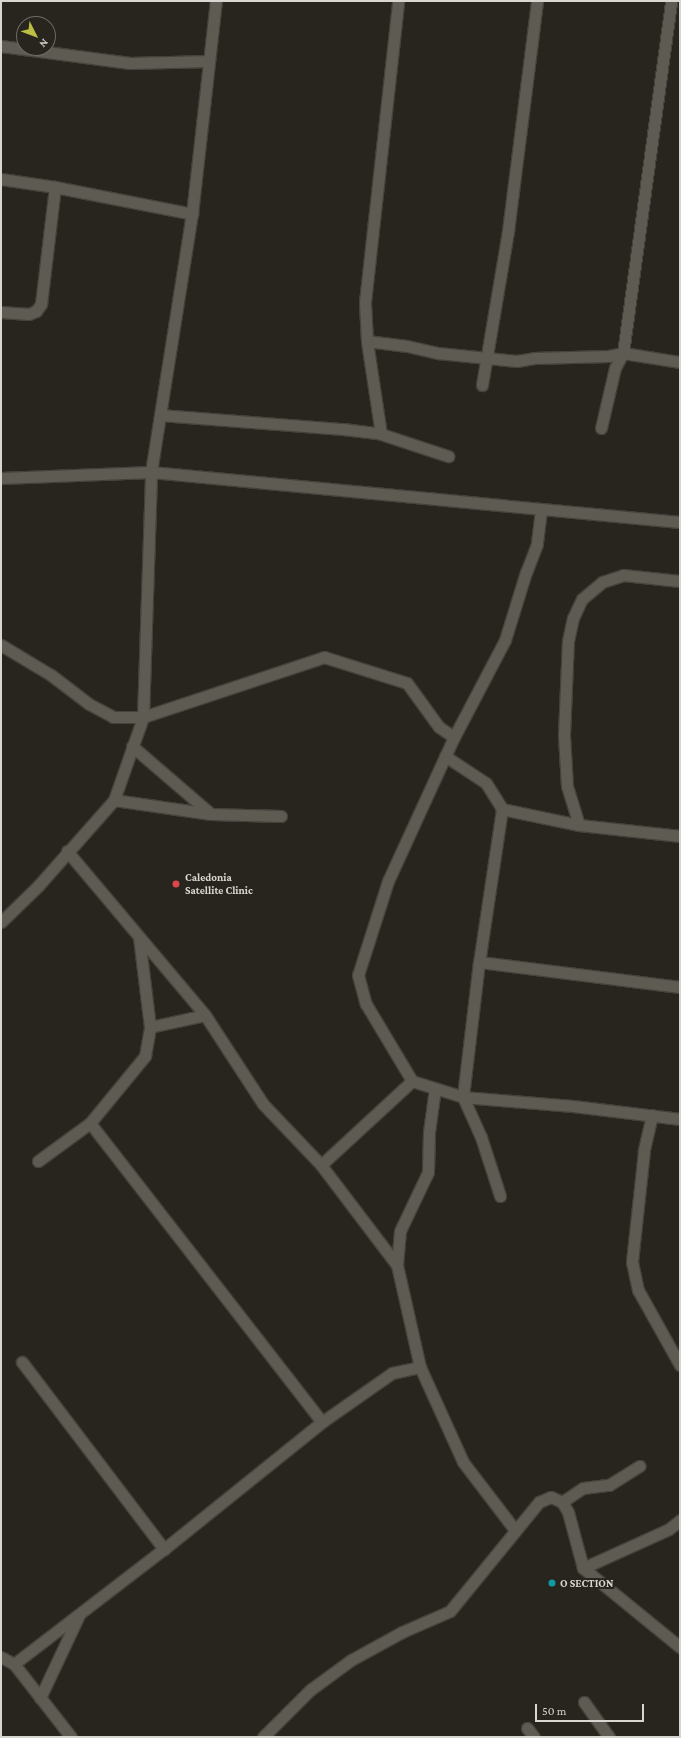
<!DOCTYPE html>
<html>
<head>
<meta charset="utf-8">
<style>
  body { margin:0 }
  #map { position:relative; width:681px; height:1738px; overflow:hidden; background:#27251d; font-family:"Crimson Pro",serif }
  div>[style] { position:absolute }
  .roads { filter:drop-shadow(1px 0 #44423c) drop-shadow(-1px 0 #44423c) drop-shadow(0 1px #44423c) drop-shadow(0 -1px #44423c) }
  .minor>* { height:11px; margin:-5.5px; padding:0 5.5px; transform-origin:5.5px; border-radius:5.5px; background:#5e5b52 }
  .tertiary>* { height:11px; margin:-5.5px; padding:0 5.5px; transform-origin:5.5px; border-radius:5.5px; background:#5e5b52 }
  .dots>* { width:11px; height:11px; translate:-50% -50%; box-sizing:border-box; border:2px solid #27251d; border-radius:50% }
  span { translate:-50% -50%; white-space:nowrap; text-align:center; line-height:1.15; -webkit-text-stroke:4px #27251d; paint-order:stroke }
  .poi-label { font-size:11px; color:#d7d6d1; font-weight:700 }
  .left { translate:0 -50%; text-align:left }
  .frame { position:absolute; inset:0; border:2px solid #d7d6d1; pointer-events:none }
  .north { position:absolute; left:16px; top:16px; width:40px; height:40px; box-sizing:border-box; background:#27251d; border:1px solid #6d6c65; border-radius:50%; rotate:132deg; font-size:11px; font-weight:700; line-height:16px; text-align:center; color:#d7d6d1 }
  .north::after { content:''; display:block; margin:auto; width:14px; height:18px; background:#bcbf43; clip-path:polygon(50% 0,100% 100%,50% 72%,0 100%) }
  .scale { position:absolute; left:535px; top:1704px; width:109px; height:18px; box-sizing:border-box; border:2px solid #d7d6d1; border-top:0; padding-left:5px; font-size:12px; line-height:14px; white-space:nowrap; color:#d7d6d1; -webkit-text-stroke:3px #27251d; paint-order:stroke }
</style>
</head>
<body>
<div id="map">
  <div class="roads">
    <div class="minor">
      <i style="left:1px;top:46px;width:130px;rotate:7.5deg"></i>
      <i style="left:130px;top:63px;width:79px;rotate:-1.5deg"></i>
      <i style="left:1px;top:179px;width:55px;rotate:8.4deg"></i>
      <i style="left:55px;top:187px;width:140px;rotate:11.1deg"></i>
      <i style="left:1px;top:312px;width:28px;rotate:4deg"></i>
      <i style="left:29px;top:314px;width:8px;rotate:-23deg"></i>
      <i style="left:36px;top:311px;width:9px;rotate:-54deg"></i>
      <i style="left:41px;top:304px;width:118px;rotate:-83.2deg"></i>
      <i style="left:367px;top:341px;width:40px;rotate:7.1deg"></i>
      <i style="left:407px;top:346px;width:32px;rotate:13deg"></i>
      <i style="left:438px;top:353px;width:79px;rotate:5.8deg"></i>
      <i style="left:517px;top:361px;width:17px;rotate:-10deg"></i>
      <i style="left:534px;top:358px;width:75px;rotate:-1.5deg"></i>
      <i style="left:609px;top:356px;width:14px;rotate:-12deg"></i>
      <i style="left:623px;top:353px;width:58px;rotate:9deg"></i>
      <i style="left:482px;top:385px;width:156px;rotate:-80.4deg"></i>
      <i style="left:508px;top:231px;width:232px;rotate:-82.8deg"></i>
      <i style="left:160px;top:415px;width:184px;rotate:4.4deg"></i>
      <i style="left:343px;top:429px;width:38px;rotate:7deg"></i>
      <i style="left:381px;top:434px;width:71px;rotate:18.2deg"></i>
      <i style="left:601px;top:428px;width:62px;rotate:-76.9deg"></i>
      <i style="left:615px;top:368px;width:17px;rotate:-62deg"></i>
      <i style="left:623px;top:353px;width:355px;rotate:-82.2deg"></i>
      <i style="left:381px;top:434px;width:94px;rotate:-98.6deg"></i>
      <i style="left:367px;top:341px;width:39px;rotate:-93deg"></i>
      <i style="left:365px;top:302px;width:303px;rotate:-83.7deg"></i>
      <i style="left:541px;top:510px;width:34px;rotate:97deg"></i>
      <i style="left:537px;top:544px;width:30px;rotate:111deg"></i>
      <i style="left:526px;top:572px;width:71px;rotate:107.2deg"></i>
      <i style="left:505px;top:640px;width:110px;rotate:117.7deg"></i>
      <i style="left:454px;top:737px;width:158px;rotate:114.6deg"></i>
      <i style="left:388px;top:881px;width:99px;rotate:107.7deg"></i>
      <i style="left:358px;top:975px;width:30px;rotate:75deg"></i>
      <i style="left:366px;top:1004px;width:90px;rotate:59.1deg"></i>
      <i style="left:412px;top:1081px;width:53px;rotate:17.4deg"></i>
      <i style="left:463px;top:1097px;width:110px;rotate:4.7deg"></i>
      <i style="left:573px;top:1106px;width:108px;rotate:6.9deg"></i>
      <i style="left:1px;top:645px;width:58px;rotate:31deg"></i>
      <i style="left:51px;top:675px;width:48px;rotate:37.3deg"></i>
      <i style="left:89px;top:704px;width:27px;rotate:28deg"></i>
      <i style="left:113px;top:717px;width:30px"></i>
      <i style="left:143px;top:717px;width:191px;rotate:-18.3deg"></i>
      <i style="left:324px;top:657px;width:87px;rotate:17.4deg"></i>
      <i style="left:407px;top:683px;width:54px;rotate:54deg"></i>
      <i style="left:439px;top:727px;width:18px;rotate:34deg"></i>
      <i style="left:132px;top:746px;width:104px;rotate:40.7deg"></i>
      <i style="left:211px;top:814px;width:70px;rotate:1.6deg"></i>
      <i style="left:445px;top:756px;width:49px;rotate:33.4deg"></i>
      <i style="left:486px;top:783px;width:31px;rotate:58deg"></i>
      <i style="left:502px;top:809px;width:155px;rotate:98.5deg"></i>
      <i style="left:479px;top:962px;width:136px;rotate:96.8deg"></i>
      <i style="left:463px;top:1097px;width:44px;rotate:65.8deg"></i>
      <i style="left:481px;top:1137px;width:62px;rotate:72.1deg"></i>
      <i style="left:114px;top:800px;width:98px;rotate:8.2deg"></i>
      <i style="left:502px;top:809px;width:79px;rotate:11.7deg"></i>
      <i style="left:579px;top:825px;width:102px;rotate:6.2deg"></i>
      <i style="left:579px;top:825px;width:41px;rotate:-107.1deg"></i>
      <i style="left:567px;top:786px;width:51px;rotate:-93.4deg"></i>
      <i style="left:564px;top:735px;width:94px;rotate:-87.6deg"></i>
      <i style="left:568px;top:641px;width:24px;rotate:-78deg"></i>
      <i style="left:573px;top:618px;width:21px;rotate:-65deg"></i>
      <i style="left:582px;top:599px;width:26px;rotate:-40deg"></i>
      <i style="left:602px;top:582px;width:22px;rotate:-18deg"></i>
      <i style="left:623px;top:575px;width:57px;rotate:6deg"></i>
      <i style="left:67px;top:851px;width:214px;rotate:49.9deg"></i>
      <i style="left:205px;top:1015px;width:106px;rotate:56.9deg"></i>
      <i style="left:263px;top:1104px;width:84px;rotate:46.4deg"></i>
      <i style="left:321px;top:1165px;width:126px;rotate:52.8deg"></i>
      <i style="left:397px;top:1265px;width:105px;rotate:77.3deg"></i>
      <i style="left:420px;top:1367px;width:104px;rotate:65.6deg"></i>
      <i style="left:463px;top:1462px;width:86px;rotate:52.6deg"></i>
      <i style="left:1px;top:922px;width:52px;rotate:-44.2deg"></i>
      <i style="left:38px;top:886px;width:115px;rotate:-48.5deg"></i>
      <i style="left:114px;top:800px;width:88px;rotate:-70.7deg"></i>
      <i style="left:143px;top:717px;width:245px;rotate:-88.1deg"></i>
      <i style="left:479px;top:962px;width:203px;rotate:7.1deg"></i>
      <i style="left:150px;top:1027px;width:56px;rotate:-12.3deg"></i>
      <i style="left:652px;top:1115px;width:37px;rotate:103deg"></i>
      <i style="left:644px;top:1151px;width:112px;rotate:96.2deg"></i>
      <i style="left:632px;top:1262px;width:29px;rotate:78deg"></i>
      <i style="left:638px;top:1290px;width:86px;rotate:60.8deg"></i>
      <i style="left:90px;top:1123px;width:378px;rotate:52.2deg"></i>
      <i style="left:38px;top:1161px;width:64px;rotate:-36.2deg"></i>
      <i style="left:90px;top:1123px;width:87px;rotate:-50.6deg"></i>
      <i style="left:145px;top:1056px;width:29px;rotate:-80deg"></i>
      <i style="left:150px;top:1027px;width:90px;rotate:-97deg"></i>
      <i style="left:321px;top:1165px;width:124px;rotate:-42.7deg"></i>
      <i style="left:397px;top:1265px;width:34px;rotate:-85deg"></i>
      <i style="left:400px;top:1231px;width:65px;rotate:-64.6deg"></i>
      <i style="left:428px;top:1172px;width:40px;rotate:-88.6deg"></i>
      <i style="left:429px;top:1132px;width:44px;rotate:-82.2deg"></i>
      <i style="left:22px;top:1362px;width:235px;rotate:52.8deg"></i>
      <i style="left:562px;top:1502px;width:25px;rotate:-34deg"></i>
      <i style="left:583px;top:1488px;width:26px;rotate:-7deg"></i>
      <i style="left:609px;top:1485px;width:36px;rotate:-32deg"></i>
      <i style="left:583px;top:1568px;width:94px;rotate:-24.4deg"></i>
      <i style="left:669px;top:1529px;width:14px;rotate:-39deg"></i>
      <i style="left:1px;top:1657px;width:15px;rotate:28deg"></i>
      <i style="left:40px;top:1698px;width:92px;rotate:-64.8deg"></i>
      <i style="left:584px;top:1702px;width:43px;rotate:54.5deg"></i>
      <i style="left:527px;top:1728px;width:11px;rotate:52deg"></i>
      <i style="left:71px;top:1737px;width:93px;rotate:-128deg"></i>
      <i style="left:14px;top:1664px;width:189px;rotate:-37.5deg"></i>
      <i style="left:164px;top:1549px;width:203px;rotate:-38.8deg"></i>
      <i style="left:322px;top:1422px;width:85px;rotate:-35deg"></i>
      <i style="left:392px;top:1373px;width:29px;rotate:-12deg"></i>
      <i style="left:263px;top:1737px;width:66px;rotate:-45deg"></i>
      <i style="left:310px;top:1690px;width:51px;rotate:-36.2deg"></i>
      <i style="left:351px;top:1660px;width:58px;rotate:-28.8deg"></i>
      <i style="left:402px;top:1632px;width:52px;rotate:-23.6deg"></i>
      <i style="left:450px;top:1611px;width:141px;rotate:-50.8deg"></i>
      <i style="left:539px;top:1502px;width:13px;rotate:-23deg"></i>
      <i style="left:551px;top:1497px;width:12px;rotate:24deg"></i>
      <i style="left:562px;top:1502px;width:12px;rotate:59deg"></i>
      <i style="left:568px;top:1512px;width:58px;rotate:75deg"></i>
      <i style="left:583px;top:1568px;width:125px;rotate:39.2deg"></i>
    </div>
    <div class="tertiary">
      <i style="left:151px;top:472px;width:261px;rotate:-81deg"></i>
      <i style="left:192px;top:214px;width:214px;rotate:-83.6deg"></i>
      <i style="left:1px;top:478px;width:150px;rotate:-2.3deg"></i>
      <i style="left:151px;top:472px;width:531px;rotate:5.4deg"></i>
    </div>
  </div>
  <div class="dots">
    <i style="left:176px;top:884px;background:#e0444e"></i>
    <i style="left:552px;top:1583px;background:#0f9aa8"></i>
  </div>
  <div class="poi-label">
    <span class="left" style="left:185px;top:884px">Caledonia<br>Satellite Clinic</span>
    <span class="left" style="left:560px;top:1583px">O SECTION</span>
  </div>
  <div class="frame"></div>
  <div class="north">N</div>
  <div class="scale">50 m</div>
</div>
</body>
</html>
